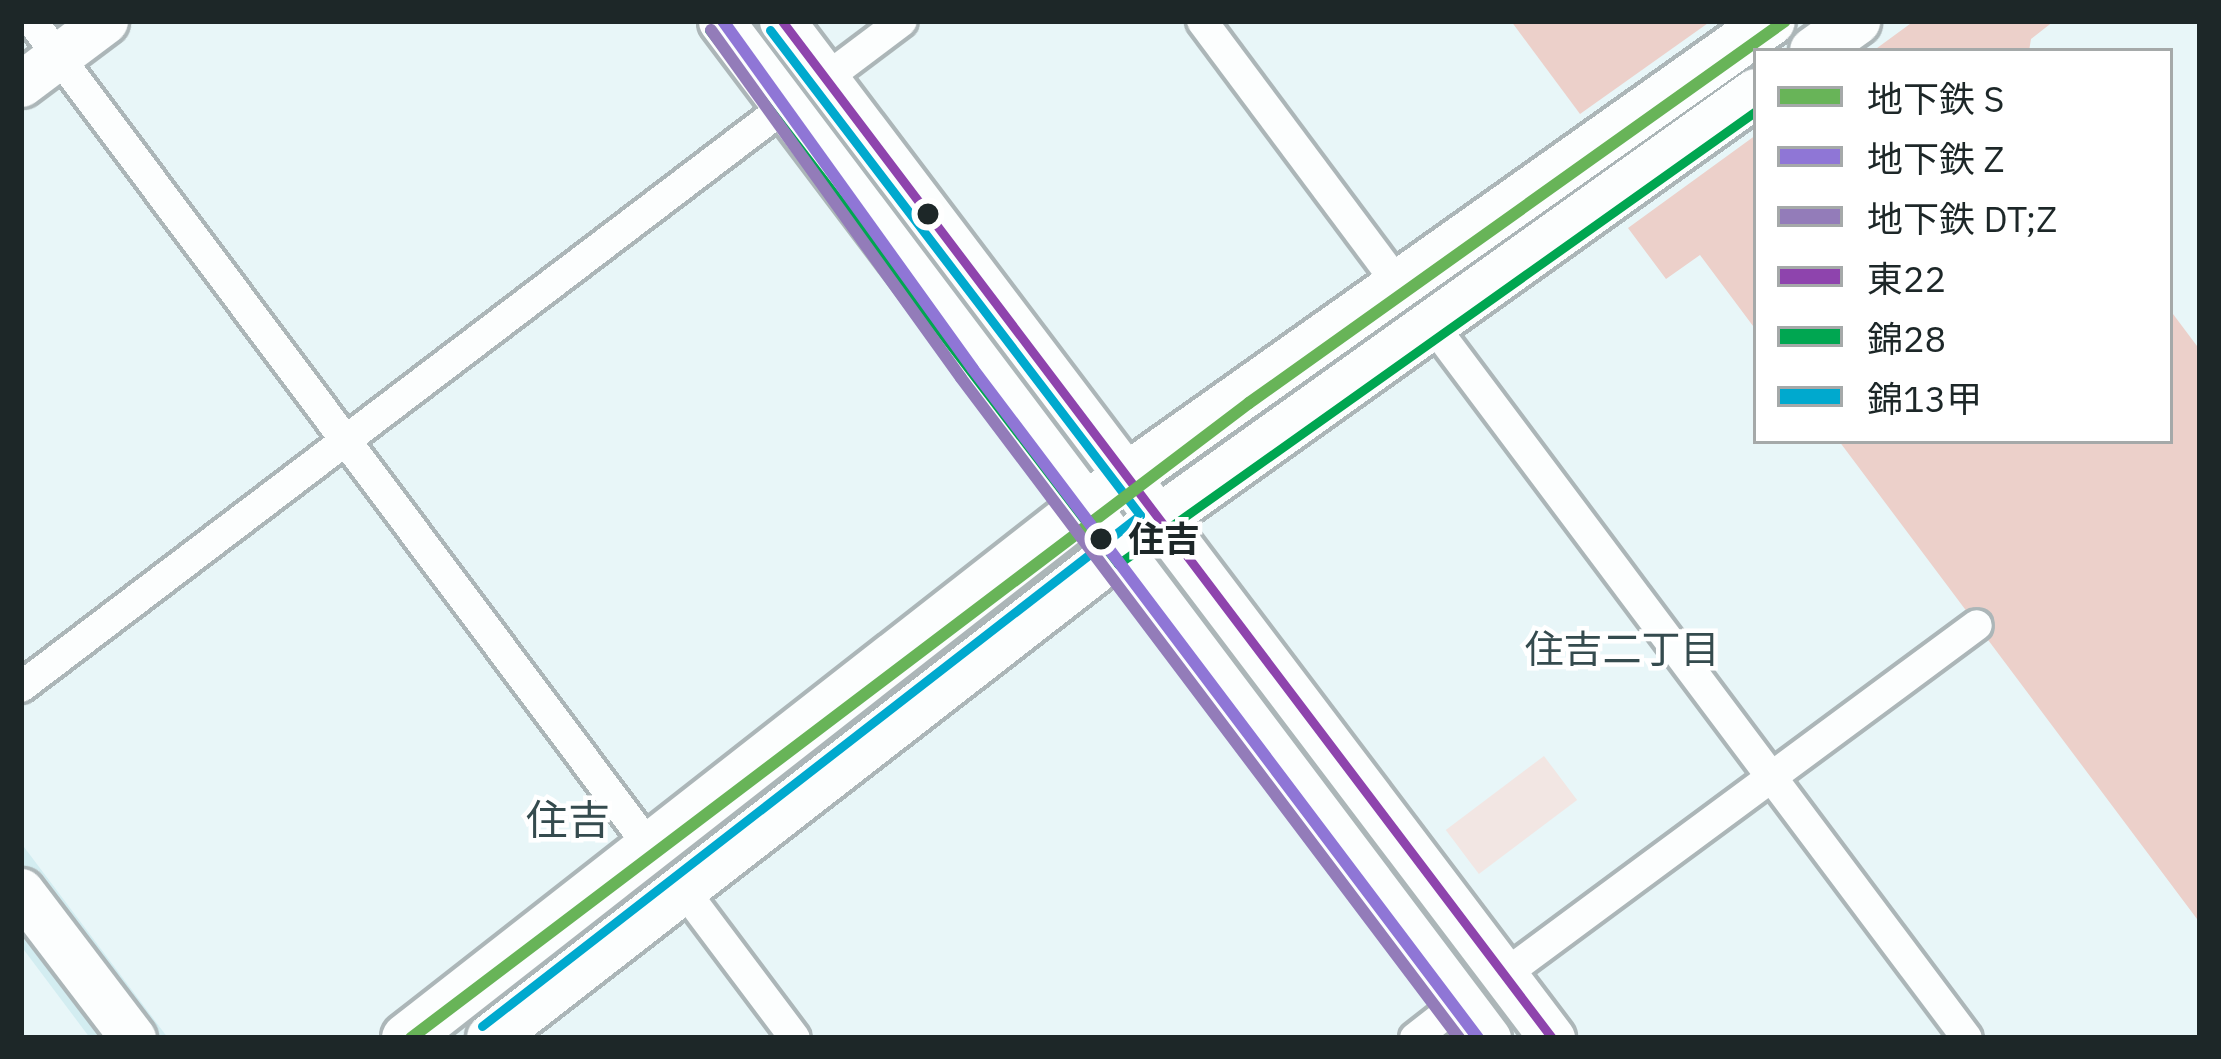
<!DOCTYPE html>
<html>
<head>
<meta charset="utf-8">
<style>
  body { margin:0 }
  #map { position:relative; width:2221px; height:1059px; overflow:hidden; background:#e8f6f8; font-family:"IBM Plex Sans","Noto Sans JP",sans-serif }
  div>[style] { position:absolute }
  .built>* { inset:0; background:#d3edf1 }
  .green>* { inset:0; background:#f2e6e3; transform-origin:0 0 }
  .forest>* { inset:0; background:#ecd0ca }
  .roads { filter:drop-shadow(3px 0 #acb6b8) drop-shadow(-3px 0 #acb6b8) drop-shadow(0 3px #acb6b8) drop-shadow(0 -3px #acb6b8) }
  .street>* { height:30px; margin:-15px; padding:0 15px; transform-origin:15px; border-radius:15px; background:#fcfefe }
  .secondary>* { height:45px; margin:-22.5px; padding:0 22.5px; transform-origin:22.5px; border-radius:22.5px; background:#fcfefe }
  .primary>* { height:48px; margin:-24px; padding:0 24px; transform-origin:24px; border-radius:24px; background:#fcfefe }
  .bus-1>* { height:9px; margin:-4.5px; padding:0 4.5px; transform-origin:4.5px; border-radius:4.5px; background:#8e44ad }
  .bus-2>* { height:9px; margin:-4.5px; padding:0 4.5px; transform-origin:4.5px; border-radius:4.5px; background:#00a651 }
  .bus-3>* { height:9px; margin:-4.5px; padding:0 4.5px; transform-origin:4.5px; border-radius:4.5px; background:#00a9ce }
  .metro-1>* { height:12px; margin:-6px; padding:0 6px; transform-origin:6px; border-radius:6px; background:#68b458 }
  .metro-2>* { height:12px; margin:-6px; padding:0 6px; transform-origin:6px; border-radius:6px; background:#8f76d6 }
  .metro-3>* { height:12px; margin:-6px; padding:0 6px; transform-origin:6px; border-radius:6px; background:#937cb9 }
  .dots>* { width:33px; height:33px; translate:-50% -50%; box-sizing:border-box; border:6px solid #fff; border-radius:50% }
  span { translate:-50% -50%; white-space:nowrap; text-align:center; line-height:1.15; -webkit-text-stroke:9px #fff; paint-order:stroke }
  .stop-label { font-size:36px; color:#1d2728; font-weight:700 }
  .left { translate:0 -50%; text-align:left }
  .neighbourhood-label { font-size:39px; color:#354b4e }
  .quarter-label { font-size:42px; color:#354b4e }
  .frame { position:absolute; inset:0; border:24px solid #1d2728; pointer-events:none }
  .legend { position:absolute; left:1753px; top:48px; width:420px; height:396px; box-sizing:border-box; background:#fff; border:3px solid #a5a9a9; margin:0; padding:15px 21px; list-style:none; font-size:36px; color:#1d2728 }
  .legend li { display:flex; align-items:center; gap:24px; height:60px }
  .legend b { width:60px; border:3px solid #a5a9a9 }
</style>
</head>
<body>
<div id="map">
  <div class="built">
    <i style="clip-path:polygon(21px 843px,168px 1038px,90px 1038px,21px 946px)"></i>
  </div>
  <div class="green">
    <i style="left:1544px;top:756px;width:55px;height:123px;rotate:53deg"></i>
  </div>
  <div class="forest">
    <i style="clip-path:polygon(1511px 21px,1711px 21px,1580px 114px)"></i>
    <i style="clip-path:polygon(1914px 21px,2054px 21px,2031px 39px,2029px 51px,1873px 51px)"></i>
    <i style="clip-path:polygon(1756px 135px,1756px 330px,1700px 255px,1666px 279px,1628px 228px)"></i>
    <i style="clip-path:polygon(2170px 310px,2200px 350px,2200px 923px,1839px 441px,2170px 441px)"></i>
  </div>
  <div class="roads">
    <div class="street">
      <i style="left:32px;top:21px;width:1030px;rotate:53.21deg"></i>
      <i style="left:1202px;top:21px;width:329px;rotate:53.3deg"></i>
      <i style="left:825px;top:79px;width:96px;rotate:-37deg"></i>
      <i style="left:1432px;top:324px;width:892px;rotate:53.16deg"></i>
      <i style="left:21px;top:687px;width:961px;rotate:-37.22deg"></i>
      <i style="left:683px;top:889px;width:186px;rotate:53.1deg"></i>
      <i style="left:1504px;top:975px;width:588px;rotate:-36.5deg"></i>
      <i style="left:1415px;top:1038px;width:58px;rotate:-38deg"></i>
    </div>
    <div class="secondary">
      <i style="left:721px;top:21px;width:1274px;rotate:52.98deg"></i>
      <i style="left:782px;top:21px;width:1276px;rotate:52.87deg"></i>
      <i style="left:21px;top:84px;width:105px;rotate:-36.9deg"></i>
      <i style="left:21px;top:891px;width:185px;rotate:52.7deg"></i>
    </div>
    <div class="primary">
      <i style="left:1814px;top:51px;width:52px;rotate:-35.5deg"></i>
      <i style="left:406px;top:1038px;width:863px;rotate:-38.04deg"></i>
      <i style="left:1086px;top:506px;width:839px;rotate:-35.3deg"></i>
      <i style="left:491px;top:1038px;width:848px;rotate:-37.82deg"></i>
      <i style="left:1161px;top:518px;width:731px;rotate:-35.54deg"></i>
    </div>
  </div>
  <div class="bus-1">
    <i style="left:782px;top:21px;width:1276px;rotate:52.87deg"></i>
  </div>
  <div class="bus-2">
    <i style="left:709px;top:30px;width:673px;rotate:52.55deg"></i>
    <i style="left:1118px;top:564px;width:782px;rotate:-35.38deg"></i>
  </div>
  <div class="bus-3">
    <i style="left:482px;top:1026px;width:833px;rotate:-37.83deg"></i>
    <i style="left:1140px;top:515px;width:610px;rotate:-127.34deg"></i>
  </div>
  <div class="metro-1">
    <i style="left:411px;top:1038px;width:1051px;rotate:-37.15deg"></i>
    <i style="left:1249px;top:403px;width:658px;rotate:-35.48deg"></i>
  </div>
  <div class="metro-2">
    <i style="left:723px;top:21px;width:428px;rotate:54.3deg"></i>
    <i style="left:973px;top:369px;width:838px;rotate:52.95deg"></i>
  </div>
  <div class="metro-3">
    <i style="left:711px;top:30px;width:428px;rotate:54.3deg"></i>
    <i style="left:961px;top:378px;width:827px;rotate:52.96deg"></i>
  </div>
  <div class="dots">
    <i style="left:928px;top:214px;background:#1d2728"></i>
    <i style="left:1101px;top:539px;background:#1d2728"></i>
  </div>
  <div class="stop-label">
    <span class="left" style="left:1128px;top:539px">住吉</span>
  </div>
  <div class="neighbourhood-label">
    <span style="left:1622px;top:649px">住吉二丁目</span>
  </div>
  <div class="quarter-label">
    <span style="left:568px;top:820px">住吉</span>
  </div>
  <div class="frame"></div>
  <ul class="legend">
  <li><b style="height:15px;background:#68b458"></b>地下鉄 S</li>
  <li><b style="height:15px;background:#8f76d6"></b>地下鉄 Z</li>
  <li><b style="height:15px;background:#937cb9"></b>地下鉄 DT;Z</li>
  <li><b style="height:15px;background:#8e44ad"></b>東22</li>
  <li><b style="height:15px;background:#00a651"></b>錦28</li>
  <li><b style="height:15px;background:#00a9ce"></b>錦13甲</li>
  </ul>
</div>
</body>
</html>
